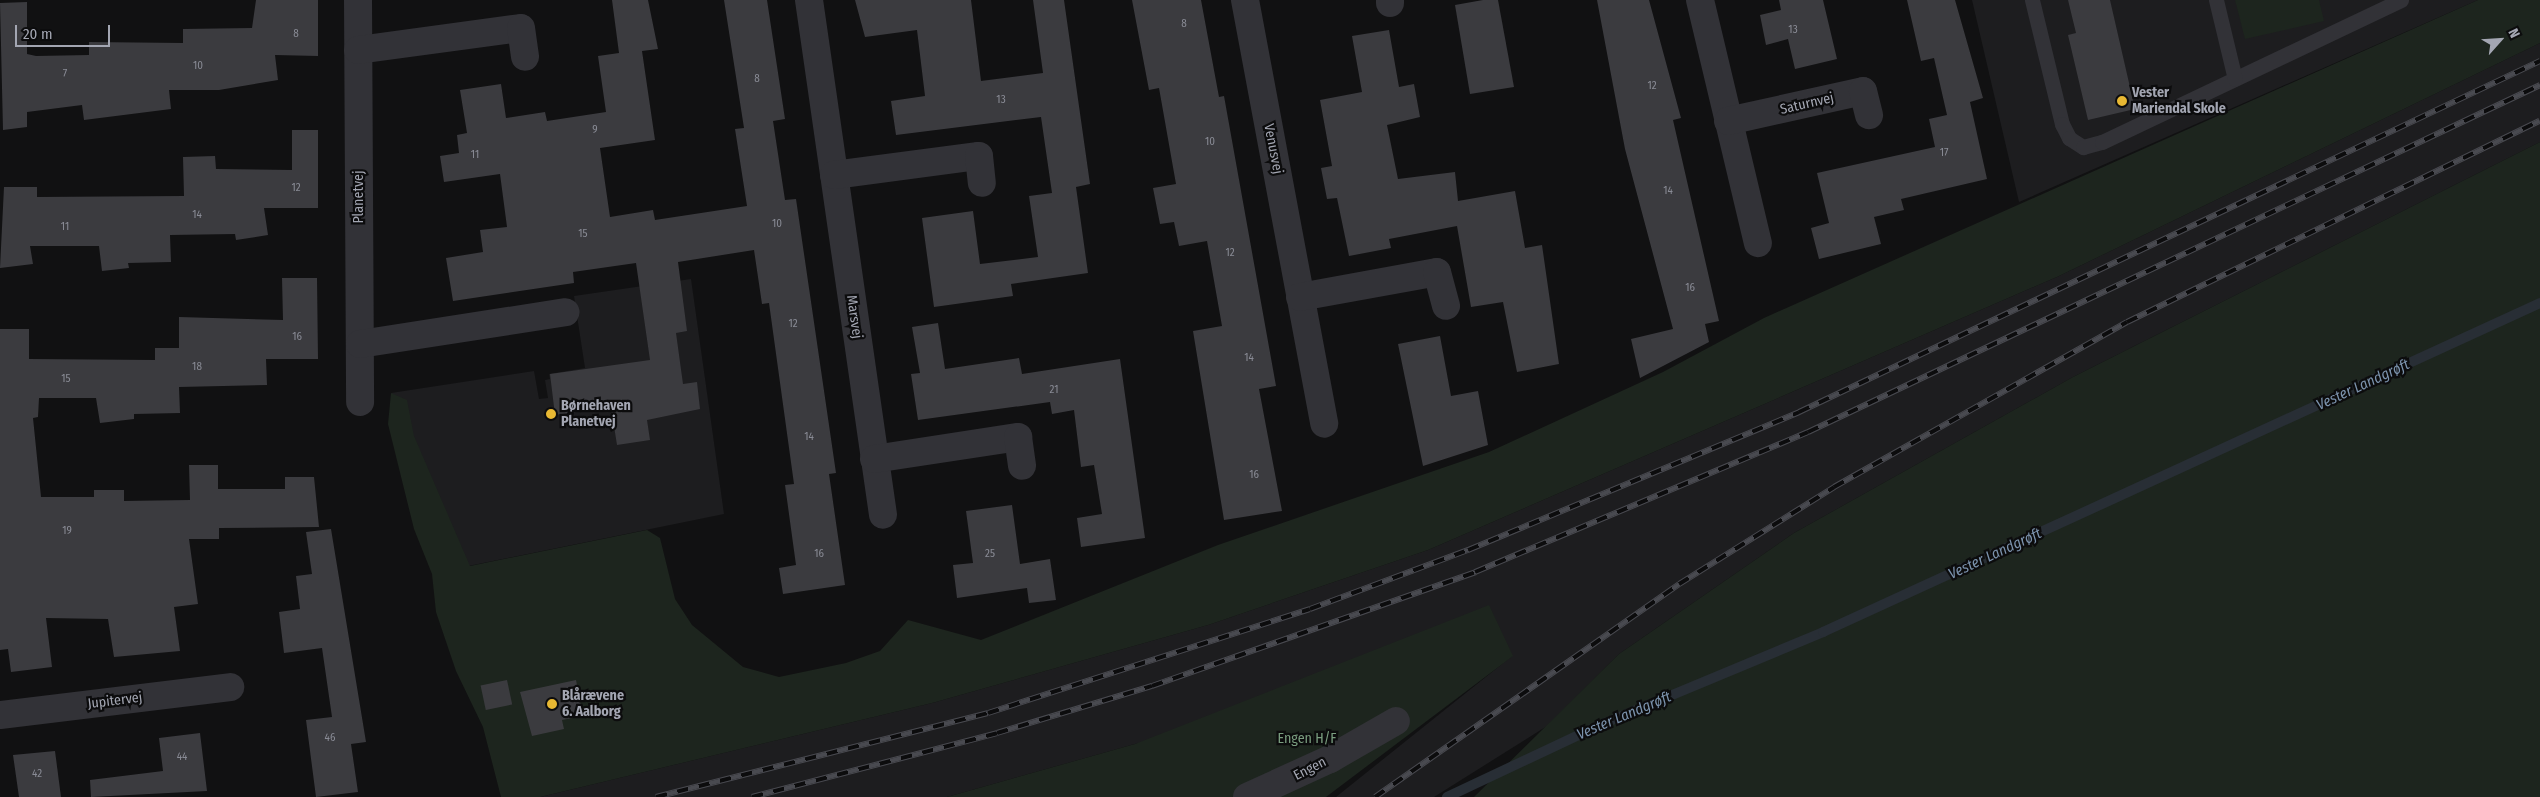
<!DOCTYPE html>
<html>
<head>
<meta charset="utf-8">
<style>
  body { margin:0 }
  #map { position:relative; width:2540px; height:797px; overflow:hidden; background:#111112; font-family:"Fira Sans Condensed",sans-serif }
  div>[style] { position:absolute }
  .built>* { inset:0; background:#1d1d1f }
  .green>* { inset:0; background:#1d251e }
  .stream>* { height:10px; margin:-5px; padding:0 5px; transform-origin:5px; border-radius:5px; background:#282e35 }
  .building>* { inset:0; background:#3b3b3f; transform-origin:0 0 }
  .lane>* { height:15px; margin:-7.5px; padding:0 7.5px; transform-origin:7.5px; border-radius:7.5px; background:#323237 }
  .street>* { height:28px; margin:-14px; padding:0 14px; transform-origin:14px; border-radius:14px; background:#323237 }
  .rail>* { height:5.5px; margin-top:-2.75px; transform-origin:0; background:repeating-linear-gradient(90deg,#0c0c0d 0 11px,#494a50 0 22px); box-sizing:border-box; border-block:1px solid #494a50 }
  .dots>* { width:14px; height:14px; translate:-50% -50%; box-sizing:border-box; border:2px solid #0c0c0d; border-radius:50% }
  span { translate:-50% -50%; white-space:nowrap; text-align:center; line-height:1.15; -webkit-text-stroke:4.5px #0c0c0d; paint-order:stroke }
  .number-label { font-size:11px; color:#898b95 }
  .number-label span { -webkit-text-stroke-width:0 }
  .poi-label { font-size:14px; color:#a3a6b2; font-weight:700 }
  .left { translate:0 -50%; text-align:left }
  .street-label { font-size:14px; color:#a3a6b2 }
  .park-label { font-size:14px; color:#7a9d7f }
  .water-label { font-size:15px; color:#7b92ac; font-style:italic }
  .north { position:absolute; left:2475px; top:15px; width:50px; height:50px; -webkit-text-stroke:4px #0c0c0d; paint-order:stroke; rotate:64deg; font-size:14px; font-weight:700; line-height:20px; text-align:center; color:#a3a6b2 }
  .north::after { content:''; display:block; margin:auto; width:18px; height:22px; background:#a3a6b2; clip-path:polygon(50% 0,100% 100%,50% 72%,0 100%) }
  .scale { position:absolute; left:15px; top:25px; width:95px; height:22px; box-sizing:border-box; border:2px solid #a3a6b2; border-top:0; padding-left:6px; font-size:15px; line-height:18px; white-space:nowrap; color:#a3a6b2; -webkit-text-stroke:4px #0c0c0d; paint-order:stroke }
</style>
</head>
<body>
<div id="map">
  <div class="built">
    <i style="clip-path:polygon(1972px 0,2478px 0,2019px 202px)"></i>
    <i style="clip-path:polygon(2540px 43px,2540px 142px,2073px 377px,1794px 533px,1619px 654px,1547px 726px,1434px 797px,1336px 797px,1512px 656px,1135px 744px,947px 797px,540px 797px,932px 703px,1208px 625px,1428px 550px,2059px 276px)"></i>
    <i style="clip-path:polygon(691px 279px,724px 514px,444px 571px,391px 393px,534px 371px,539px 399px,548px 398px,545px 380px,550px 379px,549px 374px,585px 368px,574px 296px)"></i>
  </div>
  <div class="green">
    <i style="clip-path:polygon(2235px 0,2319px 0,2324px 21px,2245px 39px)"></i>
    <i style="clip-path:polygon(2478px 0,2540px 0,2540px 43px,2059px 276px,1428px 550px,1208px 625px,932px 703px,540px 797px,501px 797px,483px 727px,456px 671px,436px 612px,432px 574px,414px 529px,388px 424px,391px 393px,407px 400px,414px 436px,470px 566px,647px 530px,660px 538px,675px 599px,692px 625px,743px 667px,779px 677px,846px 663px,880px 651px,908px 620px,981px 640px,1218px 545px,1489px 452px,1663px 372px,1764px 318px)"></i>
    <i style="clip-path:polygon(2540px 142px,2540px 797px,1474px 797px,1619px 654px,1794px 533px,2073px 377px)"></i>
    <i style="clip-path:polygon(1489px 605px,1513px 656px,1326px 797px,947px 797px,1135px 744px)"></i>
  </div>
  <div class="stream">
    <i style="left:1447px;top:797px;width:169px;rotate:-25.2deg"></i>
    <i style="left:1600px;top:725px;width:242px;rotate:-22.6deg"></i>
    <i style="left:1823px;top:632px;width:789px;rotate:-24.65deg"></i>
  </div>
  <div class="building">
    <i style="clip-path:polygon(256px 0,318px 0,318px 56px,275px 55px,278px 80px,219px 90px,169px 90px,171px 109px,84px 120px,82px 105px,27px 112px,27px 127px,3px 130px,0 3px,27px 2px,27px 54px,36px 56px,89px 55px,89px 42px,183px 43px,183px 29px,252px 28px)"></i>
    <i style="clip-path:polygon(612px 0,648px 0,658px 49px,642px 51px,655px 140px,600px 148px,610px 217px,653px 210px,655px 220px,747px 206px,735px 129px,744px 128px,724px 0,767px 0,785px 119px,773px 121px,785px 200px,796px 199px,836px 473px,829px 474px,845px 585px,783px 594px,779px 568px,796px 565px,785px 485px,794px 484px,769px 303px,762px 304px,754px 250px,678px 262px,687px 331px,676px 333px,683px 384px,697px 382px,700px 409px,647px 420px,650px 440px,617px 445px,611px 407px,555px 415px,550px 374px,650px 360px,636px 263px,573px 272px,574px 283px,453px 301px,446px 258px,483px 252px,480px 230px,507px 227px,500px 174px,444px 182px,440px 156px,459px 153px,457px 135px,467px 133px,460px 90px,501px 84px,506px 118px,545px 112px,547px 121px,606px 112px,598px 56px,619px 53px)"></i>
    <i style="clip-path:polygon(855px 0,971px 0,981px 81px,1043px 73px,1033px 0,1064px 0,1090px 184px,1076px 187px,1088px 273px,1011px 284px,1013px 296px,934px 307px,922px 218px,973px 211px,980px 264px,1038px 257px,1029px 196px,1052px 193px,1041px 117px,896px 135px,891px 101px,925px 96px,917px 30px,865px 37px)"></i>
    <i style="clip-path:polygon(1132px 0,1201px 0,1219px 97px,1224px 96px,1276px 386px,1259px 389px,1282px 511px,1224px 520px,1193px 331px,1222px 326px,1207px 241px,1179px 246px,1174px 222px,1160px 224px,1153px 188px,1176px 184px,1159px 88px,1149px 90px)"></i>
    <i style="clip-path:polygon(1483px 0,1498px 0,1514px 87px,1470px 94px,1455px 5px)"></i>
    <i style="clip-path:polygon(1597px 0,1649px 0,1681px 118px,1673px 120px,1719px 321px,1705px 324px,1709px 342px,1640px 378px,1631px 339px,1673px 329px,1625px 149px)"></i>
    <i style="clip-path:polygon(1779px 0,1823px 0,1837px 59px,1795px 69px,1788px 39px,1766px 45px,1760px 15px,1781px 10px)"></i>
    <i style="clip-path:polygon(1907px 0,1955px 0,1983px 98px,1970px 102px,1987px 179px,1901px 199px,1904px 210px,1874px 217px,1881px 244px,1819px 259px,1811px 228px,1829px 223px,1817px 173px,1935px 147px,1929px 119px,1947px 115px,1934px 58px,1921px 61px)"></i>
    <i style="clip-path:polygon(2068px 0,2110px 0,2135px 109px,2088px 120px,2068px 35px,2076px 33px)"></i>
    <i style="clip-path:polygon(1389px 30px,1399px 87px,1414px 84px,1420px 117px,1387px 125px,1398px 179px,1455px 172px,1458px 201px,1515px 191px,1525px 248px,1542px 245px,1559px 364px,1517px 372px,1503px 302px,1471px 307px,1457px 226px,1389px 239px,1391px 248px,1349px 256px,1337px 198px,1327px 199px,1321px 168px,1332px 166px,1320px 100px,1362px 92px,1352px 36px)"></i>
    <i style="clip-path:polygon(292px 130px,318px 130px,318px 208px,264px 208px,268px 235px,236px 240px,235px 234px,170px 235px,171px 262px,128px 263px,129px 268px,102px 271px,99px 246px,30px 246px,33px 264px,0 268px,4px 187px,37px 187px,37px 197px,184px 196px,183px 157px,215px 156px,216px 169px,292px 170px)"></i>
    <i style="clip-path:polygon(282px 278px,317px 278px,318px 359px,266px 359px,267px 385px,179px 387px,180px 413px,134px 414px,134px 419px,100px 423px,96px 398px,39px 398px,38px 417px,33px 418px,41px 497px,94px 497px,94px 490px,124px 490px,124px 501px,190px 500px,189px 465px,218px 465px,218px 489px,285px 489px,285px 477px,314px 477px,319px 527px,219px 528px,219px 539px,189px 539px,198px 604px,174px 607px,180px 651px,114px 657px,108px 619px,46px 618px,52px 667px,11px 672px,8px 649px,0 650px,0 329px,29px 329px,29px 359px,155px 360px,155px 348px,179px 348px,179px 317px,283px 320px)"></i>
    <i style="clip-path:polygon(938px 323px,945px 369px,1019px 358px,1022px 374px,1120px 359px,1145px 538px,1081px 547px,1077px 518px,1102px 514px,1094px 465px,1081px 467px,1074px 410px,1052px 414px,1050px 402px,918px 420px,911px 374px,920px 373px,912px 327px)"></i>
    <i style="clip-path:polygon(1440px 336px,1451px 396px,1478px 391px,1488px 445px,1423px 466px,1398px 344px)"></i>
    <i style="clip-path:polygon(1012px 505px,1020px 564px,1050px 559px,1056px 600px,1029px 603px,1027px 588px,957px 598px,953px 565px,973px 563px,966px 511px)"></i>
    <i style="clip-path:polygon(331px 529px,366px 742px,351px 744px,358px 792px,316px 797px,306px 720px,332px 717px,322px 648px,284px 653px,279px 612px,300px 609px,296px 576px,312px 574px,306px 532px)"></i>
    <i style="left:507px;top:680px;width:25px;height:27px;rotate:78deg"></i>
    <i style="clip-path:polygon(576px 680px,583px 716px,562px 720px,564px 729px,532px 736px,520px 692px)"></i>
    <i style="clip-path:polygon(200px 733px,207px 791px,91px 797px,90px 780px,163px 771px,159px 738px)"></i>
    <i style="clip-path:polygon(55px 751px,61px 797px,19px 797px,13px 755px)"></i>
  </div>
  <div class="lane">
    <i style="left:2032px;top:0;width:128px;rotate:76.4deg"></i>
    <i style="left:2062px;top:124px;width:16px;rotate:63deg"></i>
    <i style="left:2069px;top:138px;width:17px;rotate:33deg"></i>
    <i style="left:2083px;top:147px;width:20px;rotate:-15deg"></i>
    <i style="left:2102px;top:142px;width:331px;rotate:-25.4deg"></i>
    <i style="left:2216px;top:0;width:81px;rotate:76.5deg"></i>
  </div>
  <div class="street">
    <i style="left:358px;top:0;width:402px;rotate:89.7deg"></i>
    <i style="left:809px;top:0;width:520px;rotate:81.82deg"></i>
    <i style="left:1245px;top:0;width:431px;rotate:79.4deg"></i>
    <i style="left:1390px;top:0;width:3px;rotate:90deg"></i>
    <i style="left:1700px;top:0;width:250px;rotate:76.6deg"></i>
    <i style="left:358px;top:50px;width:164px;rotate:-7.7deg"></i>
    <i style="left:521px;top:28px;width:29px;rotate:82deg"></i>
    <i style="left:1728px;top:121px;width:138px;rotate:-12.5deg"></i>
    <i style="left:1863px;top:91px;width:25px;rotate:76deg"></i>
    <i style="left:834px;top:175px;width:146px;rotate:-7.5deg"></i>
    <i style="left:979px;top:156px;width:27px;rotate:84deg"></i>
    <i style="left:1300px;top:297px;width:139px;rotate:-10.3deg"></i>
    <i style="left:1437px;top:272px;width:35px;rotate:75deg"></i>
    <i style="left:360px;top:344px;width:208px;rotate:-8.8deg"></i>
    <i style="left:874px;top:459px;width:146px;rotate:-8.7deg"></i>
    <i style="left:1018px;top:437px;width:29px;rotate:82deg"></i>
    <i style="left:0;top:715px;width:232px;rotate:-6.9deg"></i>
    <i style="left:1247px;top:797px;width:91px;rotate:-24.6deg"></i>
    <i style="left:1330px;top:759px;width:76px;rotate:-29.9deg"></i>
  </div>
  <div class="rail">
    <i style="left:656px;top:797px;width:342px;rotate:-14.2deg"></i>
    <i style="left:988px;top:713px;width:338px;rotate:-17.9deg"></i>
    <i style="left:1310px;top:609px;width:169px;rotate:-20.5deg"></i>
    <i style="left:1468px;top:550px;width:359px;rotate:-22.6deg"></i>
    <i style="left:1799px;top:412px;width:820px;rotate:-25.35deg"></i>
    <i style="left:752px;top:797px;width:253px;rotate:-14.6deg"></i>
    <i style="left:997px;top:733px;width:162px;rotate:-16.9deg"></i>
    <i style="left:1152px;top:686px;width:343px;rotate:-19.4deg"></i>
    <i style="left:1475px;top:572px;width:361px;rotate:-22.8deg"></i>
    <i style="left:1808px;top:432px;width:810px;rotate:-25.36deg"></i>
    <i style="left:1375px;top:797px;width:371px;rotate:-35deg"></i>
    <i style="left:1679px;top:584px;width:183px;rotate:-32deg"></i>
    <i style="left:1834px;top:487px;width:336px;rotate:-29.4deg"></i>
    <i style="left:2127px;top:322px;width:459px;rotate:-26deg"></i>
  </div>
  <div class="dots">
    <i style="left:2122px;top:101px;background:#e8b833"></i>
    <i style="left:551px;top:414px;background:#e8b833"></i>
    <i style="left:552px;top:704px;background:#e8b833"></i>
  </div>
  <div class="number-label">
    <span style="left:1184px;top:24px">8</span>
    <span style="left:1793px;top:30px">13</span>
    <span style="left:296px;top:34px">8</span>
    <span style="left:198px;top:66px">10</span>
    <span style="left:65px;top:74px">7</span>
    <span style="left:757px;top:79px">8</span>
    <span style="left:1652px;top:86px">12</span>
    <span style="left:1001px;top:100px">13</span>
    <span style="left:595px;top:130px">9</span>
    <span style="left:1210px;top:142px">10</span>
    <span style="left:1944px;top:153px">17</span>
    <span style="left:475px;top:155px">11</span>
    <span style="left:296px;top:188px">12</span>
    <span style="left:1668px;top:191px">14</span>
    <span style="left:197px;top:215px">14</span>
    <span style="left:777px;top:224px">10</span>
    <span style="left:65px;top:227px">11</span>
    <span style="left:583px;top:234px">15</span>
    <span style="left:1230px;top:253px">12</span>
    <span style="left:1690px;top:288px">16</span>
    <span style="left:793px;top:324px">12</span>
    <span style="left:297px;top:337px">16</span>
    <span style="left:1249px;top:358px">14</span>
    <span style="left:197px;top:367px">18</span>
    <span style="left:66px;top:379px">15</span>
    <span style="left:1054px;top:390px">21</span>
    <span style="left:809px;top:437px">14</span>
    <span style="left:1254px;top:475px">16</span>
    <span style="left:67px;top:531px">19</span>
    <span style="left:819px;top:554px">16</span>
    <span style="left:990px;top:554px">25</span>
    <span style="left:330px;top:738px">46</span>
    <span style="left:182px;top:757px">44</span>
    <span style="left:37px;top:774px">42</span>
  </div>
  <div class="poi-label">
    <span class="left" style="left:2132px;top:101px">Vester<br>Mariendal Skole</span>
    <span class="left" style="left:561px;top:414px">Børnehaven<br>Planetvej</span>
    <span class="left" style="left:562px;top:704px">Blårævene<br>6. Aalborg</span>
  </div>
  <div class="street-label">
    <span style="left:1807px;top:104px;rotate:-13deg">Saturnvej</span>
    <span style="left:1273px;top:149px;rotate:79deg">Venusvej</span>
    <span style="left:359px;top:197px;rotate:-90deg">Planetvej</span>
    <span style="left:854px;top:317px;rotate:82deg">Marsvej</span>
    <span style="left:115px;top:701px;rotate:-7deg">Jupitervej</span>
    <span style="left:1310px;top:769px;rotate:-27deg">Engen</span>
  </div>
  <div class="park-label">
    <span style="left:1307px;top:739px">Engen H/F</span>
  </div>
  <div class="water-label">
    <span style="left:2363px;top:385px;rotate:-25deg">Vester Landgrøft</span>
    <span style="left:1995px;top:554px;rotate:-25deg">Vester Landgrøft</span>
    <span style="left:1624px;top:716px;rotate:-23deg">Vester Landgrøft</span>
  </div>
  <div class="north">N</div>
  <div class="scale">20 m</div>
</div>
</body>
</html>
